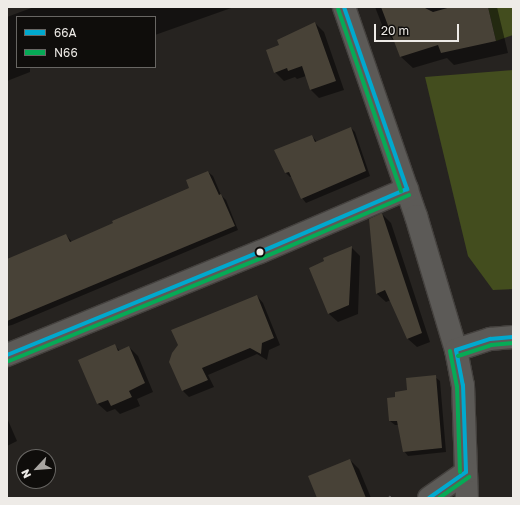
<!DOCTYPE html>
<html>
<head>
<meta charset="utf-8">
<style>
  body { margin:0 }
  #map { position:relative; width:520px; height:505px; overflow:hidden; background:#262320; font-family:"Golos Text",sans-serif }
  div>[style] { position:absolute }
  .green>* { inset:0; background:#434d1e }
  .shadow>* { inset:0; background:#0007 }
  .building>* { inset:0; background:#484237 }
  .path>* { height:2.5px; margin-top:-1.25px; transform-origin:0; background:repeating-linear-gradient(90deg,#5c5a58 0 3px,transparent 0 5px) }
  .roads { filter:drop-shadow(1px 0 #44413e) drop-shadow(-1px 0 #44413e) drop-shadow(0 1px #44413e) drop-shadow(0 -1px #44413e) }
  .minor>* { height:22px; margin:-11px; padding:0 11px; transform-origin:11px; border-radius:11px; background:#5c5a57 }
  .bus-1>* { height:4px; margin:-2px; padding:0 2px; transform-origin:2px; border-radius:2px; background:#00a9ce }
  .bus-2>* { height:4px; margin:-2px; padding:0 2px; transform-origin:2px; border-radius:2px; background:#06aa56 }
  .dots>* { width:11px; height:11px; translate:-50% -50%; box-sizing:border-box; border:2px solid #0f0d0b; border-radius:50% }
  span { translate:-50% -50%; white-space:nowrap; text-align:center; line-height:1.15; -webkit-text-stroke:4px #0f0d0b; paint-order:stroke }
  .frame { position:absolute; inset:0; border:8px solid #eeebe7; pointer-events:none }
  .legend { position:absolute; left:16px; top:16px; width:140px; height:52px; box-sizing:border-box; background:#0f0d0b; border:1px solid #686663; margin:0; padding:5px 7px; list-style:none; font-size:12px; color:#eeebe7 }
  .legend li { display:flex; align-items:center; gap:8px; height:20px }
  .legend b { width:20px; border:1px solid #686663 }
  .north { position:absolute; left:16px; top:449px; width:40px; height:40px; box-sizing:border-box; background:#0f0d0b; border:1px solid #686663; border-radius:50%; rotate:244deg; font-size:11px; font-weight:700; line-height:16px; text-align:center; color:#eeebe7 }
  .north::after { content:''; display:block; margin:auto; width:14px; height:18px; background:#a8a5a1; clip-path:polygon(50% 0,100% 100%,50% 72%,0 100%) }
  .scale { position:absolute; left:374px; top:24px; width:85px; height:18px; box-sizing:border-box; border:2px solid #eeebe7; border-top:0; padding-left:5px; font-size:12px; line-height:14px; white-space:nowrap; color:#eeebe7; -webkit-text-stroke:3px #0f0d0b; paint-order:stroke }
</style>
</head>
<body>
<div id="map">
  <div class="green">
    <i style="clip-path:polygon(488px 7px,513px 7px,513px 35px,496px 41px)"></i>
    <i style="clip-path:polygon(513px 70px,513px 289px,493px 290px,468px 256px,425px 77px)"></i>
  </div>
  <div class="shadow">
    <i style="clip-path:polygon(34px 7px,234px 7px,155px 35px,155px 17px,17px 17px,17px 67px,30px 67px,30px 72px,7px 81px,7px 17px)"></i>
    <i style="clip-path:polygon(375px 7px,497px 7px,508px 53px,454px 65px,447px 58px,413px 68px,400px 56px,395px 42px,384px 30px)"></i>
    <i style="clip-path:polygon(315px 23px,324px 32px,344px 90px,319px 98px,311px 90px,306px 76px,297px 79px,295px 77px,284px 81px,275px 72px,281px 46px)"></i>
    <i style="clip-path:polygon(351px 128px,355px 132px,370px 176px,306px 203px,302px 198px,292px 176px,290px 177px,286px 173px,312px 136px,317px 142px)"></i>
    <i style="clip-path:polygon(208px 172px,213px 176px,221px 195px,226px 200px,238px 230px,12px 325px,7px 326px,7px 260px,66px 235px,72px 242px,190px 189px)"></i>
    <i style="clip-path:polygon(382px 214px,391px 223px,430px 342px,417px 347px,408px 339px,391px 300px,386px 302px,377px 294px,370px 220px)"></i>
    <i style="clip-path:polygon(351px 247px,360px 256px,358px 314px,338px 322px,329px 314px)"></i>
    <i style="clip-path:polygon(257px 296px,263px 303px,280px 345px,269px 350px,267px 360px,257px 354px,208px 375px,214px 387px,189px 397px,183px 391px)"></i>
    <i style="clip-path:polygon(115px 346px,120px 351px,129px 347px,138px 356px,153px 392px,137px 399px,140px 406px,120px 414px,115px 409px,107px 412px,98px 404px)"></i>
    <i style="clip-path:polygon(435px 377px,440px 381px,446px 452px,408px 456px,404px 451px,399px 425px,395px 425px,390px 421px,396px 398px)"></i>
    <i style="clip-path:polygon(7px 418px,17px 441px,7px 446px)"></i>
    <i style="clip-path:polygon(350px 460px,359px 469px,371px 498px,318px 498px)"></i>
  </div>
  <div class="building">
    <i style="clip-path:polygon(381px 7px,423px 7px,433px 12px,451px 7px,488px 7px,496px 41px,441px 53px,438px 45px,400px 57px)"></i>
    <i style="clip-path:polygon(315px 22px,336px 81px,310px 90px,302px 66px,288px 71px,287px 68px,274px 73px,266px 50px,279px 45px,277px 40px)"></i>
    <i style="clip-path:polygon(351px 127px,366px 171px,301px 199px,289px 172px,285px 173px,274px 150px,312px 135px,315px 142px)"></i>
    <i style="clip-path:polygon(208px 171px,219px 195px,221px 194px,235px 226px,7px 321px,7px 259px,66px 234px,70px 242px,113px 223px,112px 221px,189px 188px,186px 180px)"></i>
    <i style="clip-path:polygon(382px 213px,422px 333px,407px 339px,385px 290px,376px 294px,369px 219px)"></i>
    <i style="clip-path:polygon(352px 246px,349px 305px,328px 314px,309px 268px,324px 261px,323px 258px)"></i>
    <i style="clip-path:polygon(257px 295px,274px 338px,262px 343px,261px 354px,250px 348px,202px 368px,208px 380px,182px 391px,169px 362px,172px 353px,178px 345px,171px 330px)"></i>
    <i style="clip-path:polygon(115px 344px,118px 351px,129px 346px,145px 383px,129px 391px,132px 397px,111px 406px,108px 400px,97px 404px,78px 360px)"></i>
    <i style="clip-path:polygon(436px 375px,442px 448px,403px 452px,397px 421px,389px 421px,387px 398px,395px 397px,395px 392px,407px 390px,406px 378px)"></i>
    <i style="clip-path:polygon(350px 459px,366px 498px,317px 498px,308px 476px)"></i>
  </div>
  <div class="path">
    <i style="left:389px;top:498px;width:4px;rotate:-45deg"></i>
  </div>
  <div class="roads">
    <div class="minor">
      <i style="left:344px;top:7px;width:221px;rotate:71deg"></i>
      <i style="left:416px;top:216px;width:140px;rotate:73.4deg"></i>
      <i style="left:456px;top:350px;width:36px;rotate:79deg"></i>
      <i style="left:463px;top:385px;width:113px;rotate:88deg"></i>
      <i style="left:456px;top:350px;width:36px;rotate:-18deg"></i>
      <i style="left:490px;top:339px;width:23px;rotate:-5deg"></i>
      <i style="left:7px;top:355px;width:273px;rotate:-22.2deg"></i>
      <i style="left:260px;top:252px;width:160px;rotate:-23.2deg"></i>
      <i style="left:429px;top:498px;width:45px;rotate:-35.1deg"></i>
    </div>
  </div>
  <div class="bus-1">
    <i style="left:344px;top:7px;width:193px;rotate:70.9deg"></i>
    <i style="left:456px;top:350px;width:36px;rotate:79deg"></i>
    <i style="left:463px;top:385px;width:87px;rotate:88deg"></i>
    <i style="left:456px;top:350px;width:36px;rotate:-18deg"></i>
    <i style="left:490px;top:339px;width:23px;rotate:-5deg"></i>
    <i style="left:7px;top:355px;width:273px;rotate:-22.2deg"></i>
    <i style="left:260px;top:252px;width:160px;rotate:-23.2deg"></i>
    <i style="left:429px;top:498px;width:45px;rotate:-35.1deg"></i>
  </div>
  <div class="bus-2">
    <i style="left:338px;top:9px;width:193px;rotate:70.9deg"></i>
    <i style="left:450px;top:351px;width:36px;rotate:79deg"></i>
    <i style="left:457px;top:386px;width:86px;rotate:88deg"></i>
    <i style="left:458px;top:356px;width:35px;rotate:-18deg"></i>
    <i style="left:491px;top:345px;width:22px;rotate:-5deg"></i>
    <i style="left:9px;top:361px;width:273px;rotate:-22.2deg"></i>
    <i style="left:262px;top:258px;width:160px;rotate:-23.2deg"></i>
    <i style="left:439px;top:498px;width:37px;rotate:-35deg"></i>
  </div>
  <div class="dots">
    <i style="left:260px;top:252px;background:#eeebe7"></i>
  </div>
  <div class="frame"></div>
  <ul class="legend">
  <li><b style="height:5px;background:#00a9ce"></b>66A</li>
  <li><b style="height:5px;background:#06aa56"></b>N66</li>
  </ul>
  <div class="north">N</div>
  <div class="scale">20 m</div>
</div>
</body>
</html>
